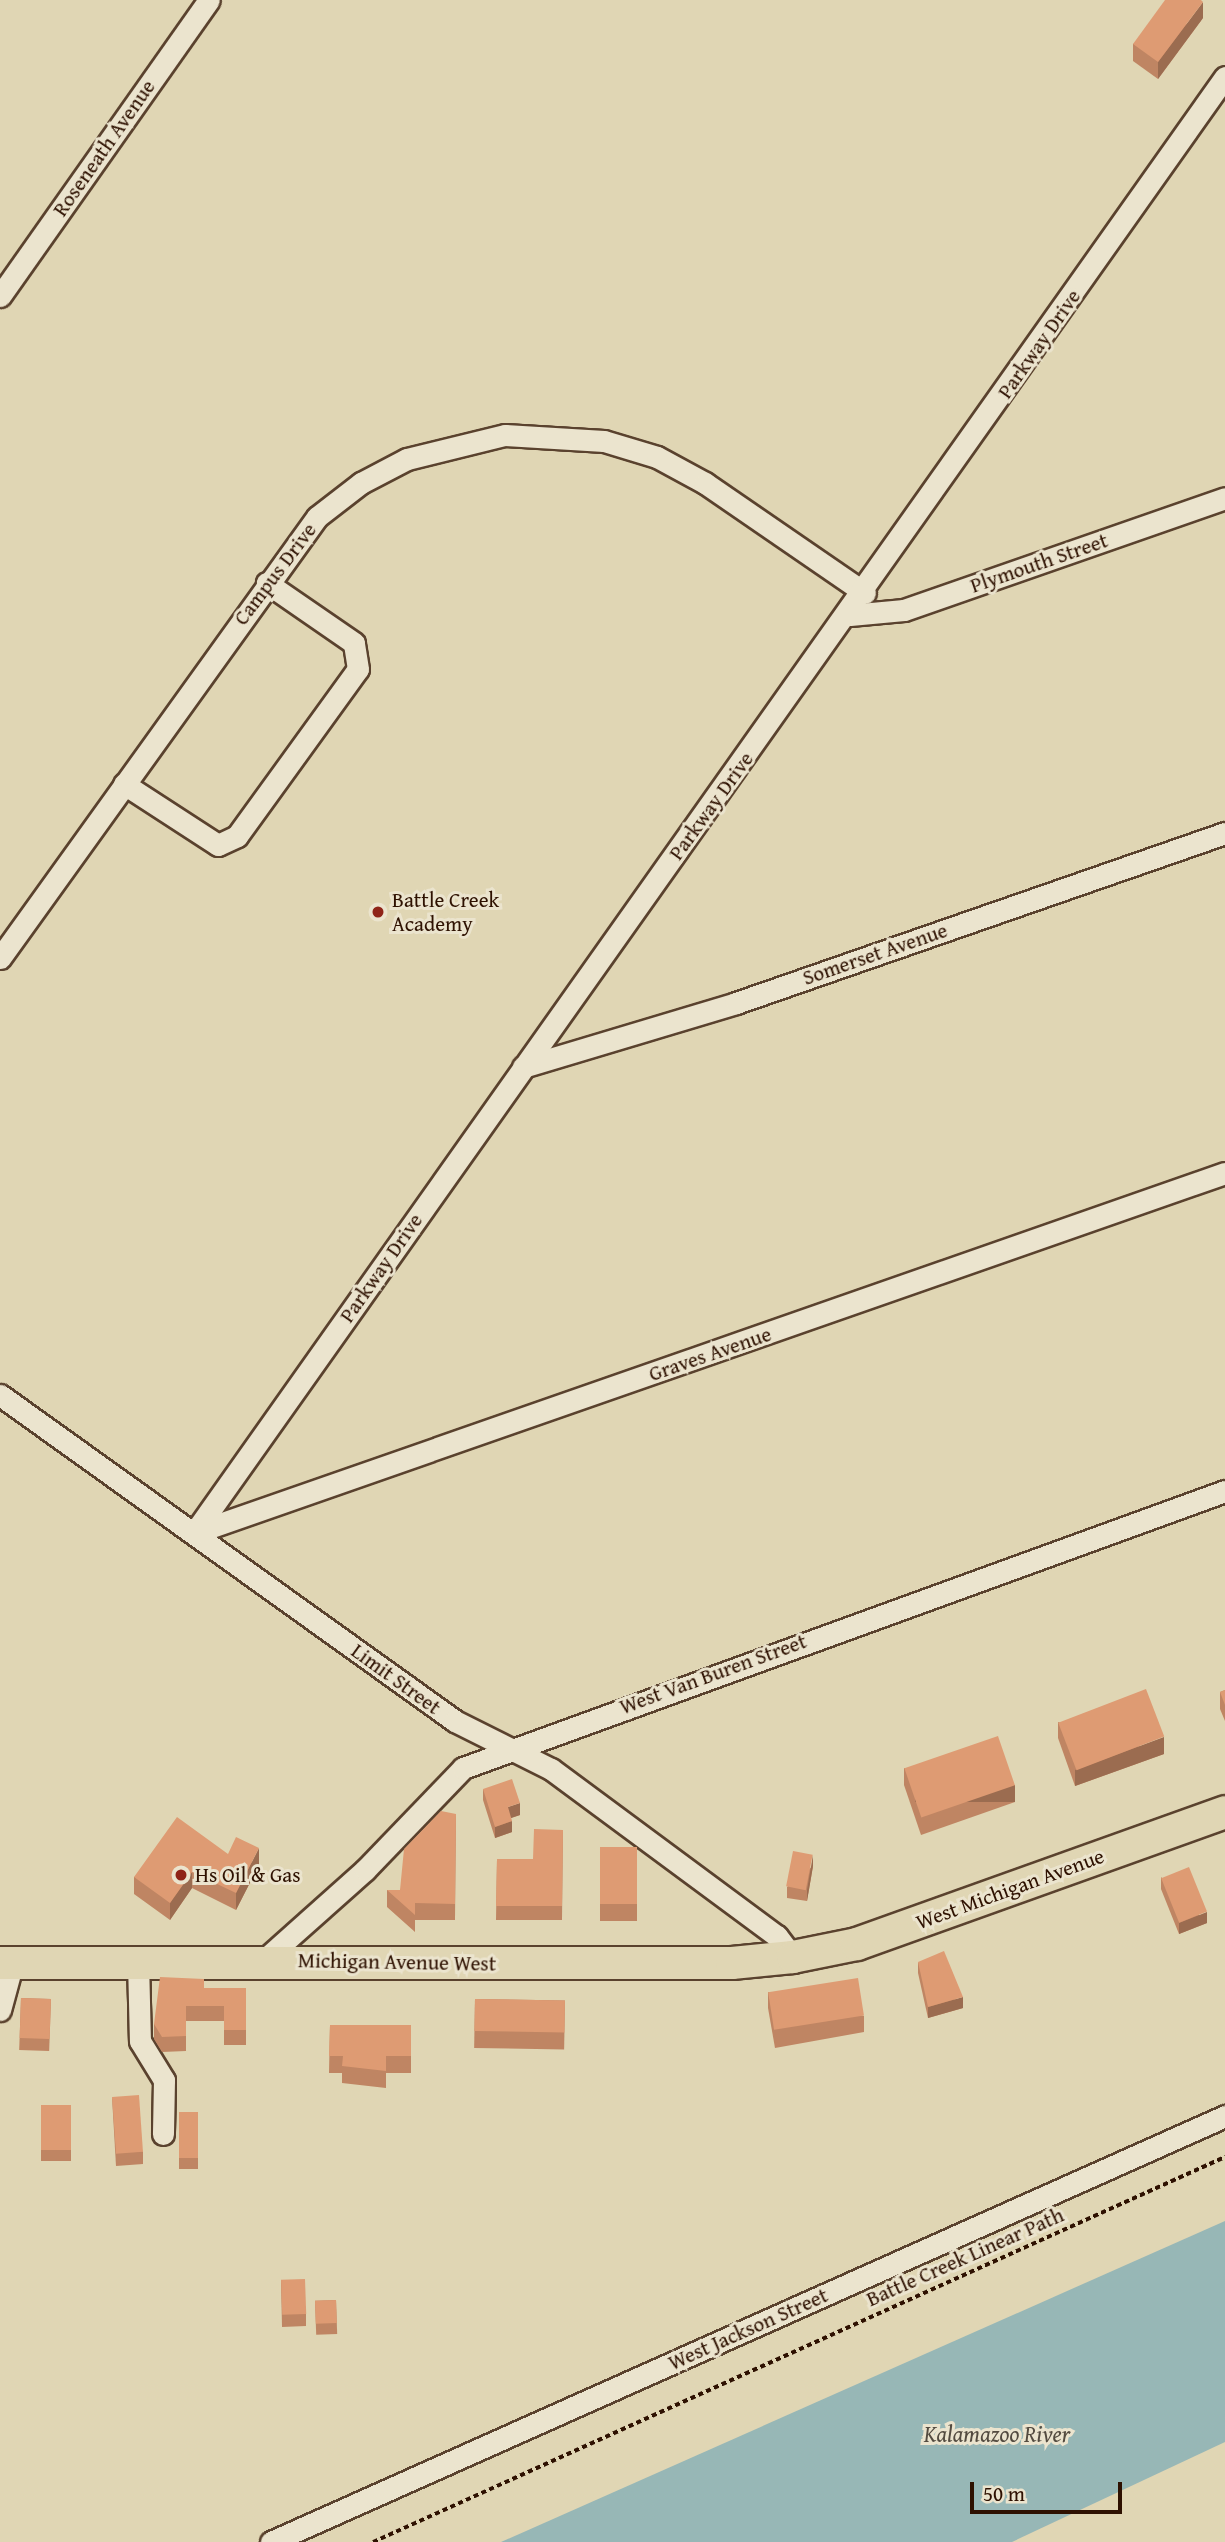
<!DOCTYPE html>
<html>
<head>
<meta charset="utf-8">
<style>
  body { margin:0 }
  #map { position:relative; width:1225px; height:2542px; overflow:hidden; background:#e0d6b4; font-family:"Gentium Book Plus",serif }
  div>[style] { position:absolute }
  .water>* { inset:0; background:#97b7b6 }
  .path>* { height:3.5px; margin-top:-1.75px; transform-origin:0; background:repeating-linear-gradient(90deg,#2e1101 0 5px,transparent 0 8.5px) }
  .roads { filter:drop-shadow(2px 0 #5a422e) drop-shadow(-2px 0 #5a422e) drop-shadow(0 2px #5a422e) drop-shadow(0 -2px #5a422e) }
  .minor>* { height:21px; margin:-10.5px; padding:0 10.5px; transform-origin:10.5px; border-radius:10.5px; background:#ebe4ce }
  .highway>* { height:32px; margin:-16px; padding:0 16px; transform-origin:16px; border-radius:16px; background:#e0d6b4 }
  .wall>* { inset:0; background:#bf8563; transform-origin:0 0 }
  .shaded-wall>* { inset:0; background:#9b6c50; transform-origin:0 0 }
  .building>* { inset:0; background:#de9b73; transform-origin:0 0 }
  .dots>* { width:19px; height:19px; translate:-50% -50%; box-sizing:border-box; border:4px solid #ebe4ce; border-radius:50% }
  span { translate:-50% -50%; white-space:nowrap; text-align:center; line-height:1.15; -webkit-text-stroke:6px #ebe4ce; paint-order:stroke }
  .street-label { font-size:21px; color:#2e1101 }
  .poi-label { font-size:21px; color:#2e1101 }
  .left { translate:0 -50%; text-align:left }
  .water-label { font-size:23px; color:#534b40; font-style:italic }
  .scale { position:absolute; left:970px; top:2482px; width:152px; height:32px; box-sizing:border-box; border:4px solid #2e1101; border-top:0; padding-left:9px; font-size:21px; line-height:24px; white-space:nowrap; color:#2e1101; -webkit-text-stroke:5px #ebe4ce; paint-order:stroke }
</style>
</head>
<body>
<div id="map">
  <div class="water">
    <i style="clip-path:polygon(1225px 2221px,1225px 2442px,1012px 2542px,501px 2542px)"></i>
  </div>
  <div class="path">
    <i style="left:373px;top:2542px;width:935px;rotate:-24.32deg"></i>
  </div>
  <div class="roads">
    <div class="minor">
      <i style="left:0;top:296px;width:362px;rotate:-54.8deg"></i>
      <i style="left:850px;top:615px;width:54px;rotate:-5.3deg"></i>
      <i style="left:904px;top:610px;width:340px;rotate:-19.2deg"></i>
      <i style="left:124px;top:784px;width:112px;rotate:33deg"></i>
      <i style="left:218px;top:845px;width:21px;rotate:-25deg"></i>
      <i style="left:237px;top:836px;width:206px;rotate:-54.1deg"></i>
      <i style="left:358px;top:669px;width:26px;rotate:-99deg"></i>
      <i style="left:354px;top:643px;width:106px;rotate:-145.4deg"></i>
      <i style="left:0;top:958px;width:543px;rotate:-54.29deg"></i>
      <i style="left:317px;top:517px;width:56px;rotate:-37.7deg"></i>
      <i style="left:361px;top:483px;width:52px;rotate:-27.6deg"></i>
      <i style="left:407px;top:459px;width:101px;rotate:-13.8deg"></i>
      <i style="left:505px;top:435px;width:99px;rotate:3.5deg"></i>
      <i style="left:604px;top:441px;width:55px;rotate:16.8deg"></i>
      <i style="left:657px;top:457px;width:55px;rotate:28.4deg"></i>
      <i style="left:705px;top:483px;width:194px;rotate:34.5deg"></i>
      <i style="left:523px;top:1067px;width:222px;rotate:-16.7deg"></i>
      <i style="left:736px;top:1003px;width:518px;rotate:-19.17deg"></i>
      <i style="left:0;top:1395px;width:560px;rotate:35.62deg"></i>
      <i style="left:455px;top:1721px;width:107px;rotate:26.6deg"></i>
      <i style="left:551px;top:1769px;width:281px;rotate:36.5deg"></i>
      <i style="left:777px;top:1936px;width:26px;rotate:53deg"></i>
      <i style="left:194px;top:1533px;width:1784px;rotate:-54.7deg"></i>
      <i style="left:194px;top:1533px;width:1092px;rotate:-19.25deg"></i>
      <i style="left:264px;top:1960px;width:135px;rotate:-41.7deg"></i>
      <i style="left:365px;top:1870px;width:141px;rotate:-46.1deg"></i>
      <i style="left:463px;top:1768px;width:811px;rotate:-19.98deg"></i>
      <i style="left:138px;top:1961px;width:80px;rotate:88.6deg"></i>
      <i style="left:140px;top:2041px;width:46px;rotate:58.4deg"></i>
      <i style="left:164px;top:2080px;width:54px;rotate:91.1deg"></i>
      <i style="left:0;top:2010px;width:50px;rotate:-74.8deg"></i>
      <i style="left:271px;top:2542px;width:1045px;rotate:-24.06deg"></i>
    </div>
    <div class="highway">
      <i style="left:0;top:1963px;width:732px"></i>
      <i style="left:732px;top:1963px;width:61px;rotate:-5.6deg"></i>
      <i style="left:793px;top:1957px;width:65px;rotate:-11.5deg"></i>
      <i style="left:857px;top:1944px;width:391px;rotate:-19.7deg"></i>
    </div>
  </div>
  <div class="wall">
    <i style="clip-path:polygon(1203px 18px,1158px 79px,1133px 61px,1133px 44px)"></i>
    <i style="clip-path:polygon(1225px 1690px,1225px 1721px,1220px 1709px,1220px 1692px)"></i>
    <i style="clip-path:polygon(1058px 1722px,1164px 1754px,1075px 1786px,1058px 1738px)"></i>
    <i style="clip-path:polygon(904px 1768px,1015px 1802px,921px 1835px,904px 1785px)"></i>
    <i style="clip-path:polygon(483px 1789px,520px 1815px,511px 1818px,512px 1832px,495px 1838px,483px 1800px)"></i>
    <i style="clip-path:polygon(456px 1814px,455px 1920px,415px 1920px,415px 1932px,387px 1907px,387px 1890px,400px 1890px)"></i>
    <i style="clip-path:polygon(563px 1830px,562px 1920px,496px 1920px,497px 1859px,533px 1859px)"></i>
    <i style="left:600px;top:1847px;width:37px;height:74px"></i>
    <i style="clip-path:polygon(228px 1854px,259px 1865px,236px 1910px,192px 1888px,170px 1920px,134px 1894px,134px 1877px)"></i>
    <i style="clip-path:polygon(813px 1866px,807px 1901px,787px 1898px,787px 1887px)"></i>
    <i style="clip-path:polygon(1161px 1877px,1207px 1923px,1179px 1934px,1161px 1889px)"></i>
    <i style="clip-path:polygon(918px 1962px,963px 2008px,928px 2018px,918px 1973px)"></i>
    <i style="clip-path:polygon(204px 1988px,246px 1988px,246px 2045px,224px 2045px,224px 2021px,186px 2021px,186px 2051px,162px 2052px,154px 2039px,154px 2024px)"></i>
    <i style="clip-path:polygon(768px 1992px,864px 2016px,864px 2032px,775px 2048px,768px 2008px)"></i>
    <i style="left:21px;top:1998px;width:30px;height:52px;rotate:2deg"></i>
    <i style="left:475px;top:1999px;width:90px;height:49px;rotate:1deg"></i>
    <i style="clip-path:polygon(330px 2025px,411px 2025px,411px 2073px,386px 2073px,386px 2088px,342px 2083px,342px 2073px,329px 2073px)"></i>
    <i style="clip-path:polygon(112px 2097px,143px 2152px,143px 2164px,116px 2166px)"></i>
    <i style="left:41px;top:2105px;width:30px;height:56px"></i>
    <i style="left:179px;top:2112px;width:19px;height:57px"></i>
    <i style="clip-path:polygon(281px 2280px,306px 2314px,306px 2326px,282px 2327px)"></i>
    <i style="left:336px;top:2300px;width:34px;height:21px;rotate:88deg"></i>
  </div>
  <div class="shaded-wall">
    <i style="clip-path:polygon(1203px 2px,1203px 18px,1158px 79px,1158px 62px)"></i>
    <i style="clip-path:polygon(1164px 1737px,1164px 1754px,1075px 1786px,1075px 1770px)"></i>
    <i style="left:1015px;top:1785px;width:17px;height:100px;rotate:90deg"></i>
    <i style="clip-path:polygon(520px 1803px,520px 1815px,508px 1819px,508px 1807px)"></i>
    <i style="clip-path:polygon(512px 1821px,512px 1832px,495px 1838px,495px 1827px)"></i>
    <i style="clip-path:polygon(259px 1848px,259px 1865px,236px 1910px,236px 1893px)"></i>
    <i style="clip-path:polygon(813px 1855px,813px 1866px,807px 1901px,807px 1890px)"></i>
    <i style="clip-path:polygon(192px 1872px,192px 1888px,170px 1920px,170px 1903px)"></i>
    <i style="clip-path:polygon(1207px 1912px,1207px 1923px,1179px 1934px,1179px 1923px)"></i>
    <i style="clip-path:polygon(963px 1997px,963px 2008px,928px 2018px,928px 2007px)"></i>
  </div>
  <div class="building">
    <i style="clip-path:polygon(1165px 0,1201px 0,1203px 2px,1158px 62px,1133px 44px)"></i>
    <i style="left:1146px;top:1689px;width:51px;height:94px;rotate:69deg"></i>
    <i style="clip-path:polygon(1225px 1690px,1225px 1705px,1220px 1692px)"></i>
    <i style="left:998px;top:1736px;width:52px;height:99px;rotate:71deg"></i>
    <i style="clip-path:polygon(512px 1779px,520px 1803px,508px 1807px,512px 1821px,495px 1827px,483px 1789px)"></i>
    <i style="clip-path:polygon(441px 1811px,456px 1814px,455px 1904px,415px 1903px,415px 1915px,387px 1890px,400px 1890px,404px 1849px)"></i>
    <i style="clip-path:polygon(177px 1817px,228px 1854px,236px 1837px,259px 1848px,236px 1893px,192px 1872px,170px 1903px,134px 1877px)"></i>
    <i style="clip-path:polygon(534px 1829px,563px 1830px,562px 1906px,496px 1906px,497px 1859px,533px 1859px)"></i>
    <i style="left:600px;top:1847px;width:37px;height:57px"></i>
    <i style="left:793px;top:1851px;width:20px;height:36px;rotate:11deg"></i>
    <i style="left:1189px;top:1867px;width:48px;height:30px;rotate:68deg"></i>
    <i style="clip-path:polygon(944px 1951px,963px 1997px,928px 2007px,918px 1962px)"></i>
    <i style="clip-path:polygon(160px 1977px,204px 1979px,204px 1988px,246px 1988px,246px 2030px,224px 2030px,224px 2006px,186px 2006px,186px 2036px,162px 2037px,154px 2024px)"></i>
    <i style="left:858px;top:1978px;width:38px;height:91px;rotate:81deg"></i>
    <i style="left:21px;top:1998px;width:30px;height:40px;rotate:2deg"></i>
    <i style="left:475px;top:1999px;width:90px;height:32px;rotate:1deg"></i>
    <i style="clip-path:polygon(330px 2025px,411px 2025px,411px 2056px,386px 2056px,386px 2071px,342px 2066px,343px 2056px,329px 2056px)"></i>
    <i style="left:139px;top:2095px;width:57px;height:27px;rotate:86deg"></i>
    <i style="left:41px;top:2105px;width:30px;height:45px"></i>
    <i style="left:179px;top:2112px;width:19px;height:46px"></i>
    <i style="left:305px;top:2279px;width:35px;height:24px;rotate:88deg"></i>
    <i style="left:336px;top:2300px;width:23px;height:21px;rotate:88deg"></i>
  </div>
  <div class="dots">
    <i style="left:378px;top:912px;background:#8f2418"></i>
    <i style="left:181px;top:1875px;background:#8f2418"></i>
  </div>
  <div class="street-label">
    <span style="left:104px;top:148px;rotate:-55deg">Roseneath Avenue</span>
    <span style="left:1039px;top:344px;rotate:-55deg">Parkway Drive</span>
    <span style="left:1039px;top:563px;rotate:-19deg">Plymouth Street</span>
    <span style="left:275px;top:574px;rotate:-53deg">Campus Drive</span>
    <span style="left:711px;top:806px;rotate:-54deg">Parkway Drive</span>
    <span style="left:875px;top:954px;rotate:-19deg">Somerset Avenue</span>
    <span style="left:381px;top:1268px;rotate:-55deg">Parkway Drive</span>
    <span style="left:710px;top:1354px;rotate:-19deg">Graves Avenue</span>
    <span style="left:713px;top:1674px;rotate:-20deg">West Van Buren Street</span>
    <span style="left:396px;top:1679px;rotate:36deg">Limit Street</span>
    <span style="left:1010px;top:1889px;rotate:-20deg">West Michigan Avenue</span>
    <span style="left:397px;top:1962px;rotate:1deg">Michigan Avenue West</span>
    <span style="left:965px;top:2257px;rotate:-24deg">Battle Creek Linear Path</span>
    <span style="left:748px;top:2329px;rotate:-24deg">West Jackson Street</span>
  </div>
  <div class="poi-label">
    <span class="left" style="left:392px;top:912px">Battle Creek<br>Academy</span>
    <span class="left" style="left:195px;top:1875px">Hs Oil &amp; Gas</span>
  </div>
  <div class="water-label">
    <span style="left:997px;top:2434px">Kalamazoo River</span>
  </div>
  <div class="scale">50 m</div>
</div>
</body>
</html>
